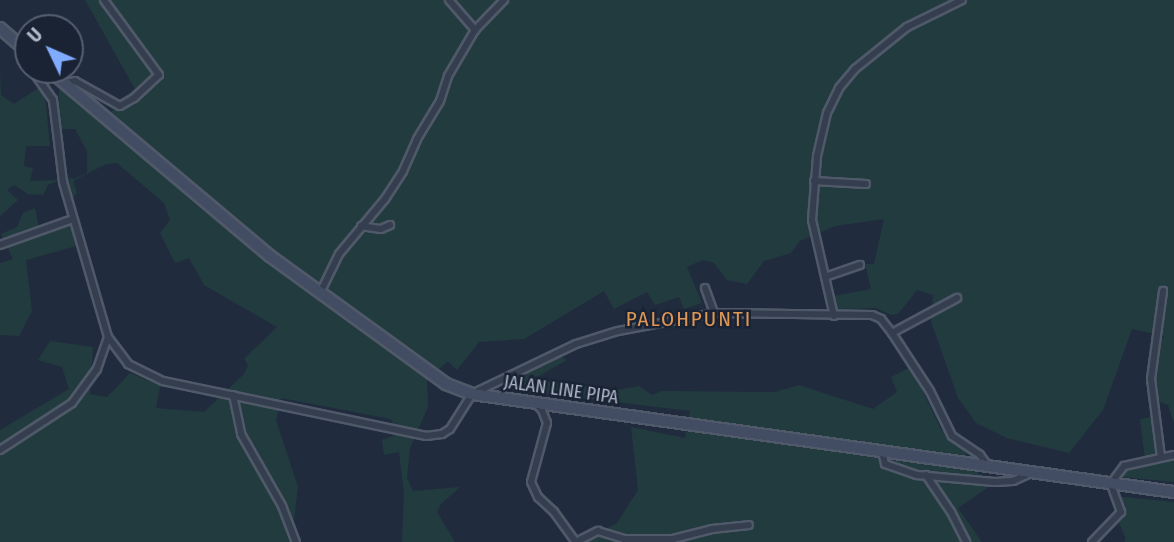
<!DOCTYPE html>
<html>
<head>
<meta charset="utf-8">
<style>
  body { margin:0 }
  #map { position:relative; width:1174px; height:542px; overflow:hidden; background:#202c3e; font-family:"Fira Sans Condensed",sans-serif }
  div>[style] { position:absolute }
  .green>* { inset:0; background:#223b3f }
  .roads { filter:drop-shadow(2px 0 #505969) drop-shadow(-2px 0 #505969) drop-shadow(0 2px #505969) drop-shadow(0 -2px #505969) }
  .minor>* { height:6px; margin:-3px; padding:0 3px; transform-origin:3px; border-radius:3px; background:#343e4e }
  .secondary>* { height:10px; margin:-5px; padding:0 5px; transform-origin:5px; border-radius:5px; background:#424c62 }
  span { translate:-50% -50%; white-space:nowrap; text-align:center; line-height:1.15; -webkit-text-stroke:5px #1a2333; paint-order:stroke }
  .street-label { font-size:18px; color:#b0b9ca }
  .quarter-label { font-size:21px; color:#e09755; letter-spacing:2px }
  .north { position:absolute; left:14px; top:14px; width:70px; height:70px; box-sizing:border-box; background:#1a2333; border:2px solid #565f6f; border-radius:50%; rotate:314deg; font-size:19px; font-weight:700; line-height:28px; text-align:center; color:#b0b9ca }
  .north::after { content:''; display:block; margin:auto; width:24px; height:32px; background:#80abff; clip-path:polygon(50% 0,100% 100%,50% 72%,0 100%) }
</style>
</head>
<body>
<div id="map">
  <div class="green">
    <i style="clip-path:polygon(85px 0,1174px 0,1174px 423px,1168px 405px,1147px 397px,1152px 360px,1164px 336px,1132px 329px,1103px 410px,1069px 453px,1007px 438px,976px 423px,958px 398px,931px 321px,933px 295px,917px 290px,898px 314px,891px 315px,876px 308px,838px 309px,834px 296px,871px 289px,865px 264px,874px 264px,884px 219px,835px 226px,800px 241px,791px 253px,764px 261px,747px 284px,727px 280px,714px 263px,702px 260px,687px 267px,702px 303px,684px 309px,679px 297px,655px 305px,647px 292px,614px 309px,604px 291px,524px 339px,479px 342px,457px 370px,448px 361px,427px 380px,428px 407px,410px 448px,407px 478px,413px 491px,460px 487px,441px 504px,437px 512px,455px 542px,402px 542px,404px 493px,399px 452px,384px 455px,382px 440px,398px 434px,391px 419px,281px 398px,276px 420px,298px 487px,293px 528px,301px 542px,0 542px,0 430px,69px 389px,62px 367px,38px 360px,50px 341px,93px 347px,90px 394px,107px 397px,130px 373px,160px 386px,156px 408px,204px 412px,244px 374px,248px 365px,244px 359px,277px 327px,204px 285px,189px 258px,175px 263px,160px 233px,170px 220px,164px 203px,117px 163px,106px 164px,73px 181px,77px 193px,72px 199px,65px 177px,74px 179px,87px 173px,87px 151px,75px 129px,59px 129px,59px 88px,103px 123px,122px 98px,135px 89px)"></i>
    <i style="clip-path:polygon(0 70px,1px 95px,14px 104px,40px 87px,45px 95px,50px 146px,26px 146px,24px 166px,33px 168px,30px 181px,59px 180px,48px 185px,43px 195px,28px 194px,14px 185px,7px 190px,18px 200px,0 216px)"></i>
    <i style="clip-path:polygon(35px 208px,39px 228px,69px 220px,76px 246px,26px 260px,32px 311px,19px 336px,0 335px,0 263px,13px 259px,1px 234px,17px 227px,23px 213px)"></i>
    <i style="clip-path:polygon(560px 356px,567px 360px,537px 377px,543px 381px,618px 390px,639px 386px,652px 395px,662px 391px,775px 392px,799px 385px,873px 409px,897px 392px,891px 377px,911px 367px,941px 429px,964px 450px,987px 488px,958px 508px,982px 542px,590px 542px,590px 538px,617px 523px,638px 490px,631px 427px,685px 438px,690px 411px,525px 391px,519px 376px)"></i>
    <i style="clip-path:polygon(1157px 416px,1165px 454px,1174px 454px,1174px 482px,1124px 477px,1125px 466px,1145px 460px,1140px 419px)"></i>
    <i style="clip-path:polygon(1114px 496px,1174px 502px,1174px 542px,1124px 542px,1126px 539px,1116px 516px)"></i>
  </div>
  <div class="roads">
    <div class="minor">
      <i style="left:449px;top:0;width:40px;rotate:49deg"></i>
      <i style="left:65px;top:83px;width:10px;rotate:-11deg"></i>
      <i style="left:75px;top:81px;width:51px;rotate:29.1deg"></i>
      <i style="left:120px;top:106px;width:16px;rotate:-30deg"></i>
      <i style="left:134px;top:98px;width:34px;rotate:-43deg"></i>
      <i style="left:159px;top:75px;width:93px;rotate:-126.3deg"></i>
      <i style="left:814px;top:181px;width:52px;rotate:3.3deg"></i>
      <i style="left:361px;top:226px;width:20px;rotate:9deg"></i>
      <i style="left:381px;top:229px;width:10px;rotate:-24deg"></i>
      <i style="left:0;top:245px;width:77px;rotate:-19.6deg"></i>
      <i style="left:825px;top:277px;width:37px;rotate:-19deg"></i>
      <i style="left:705px;top:288px;width:27px;rotate:70deg"></i>
      <i style="left:320px;top:293px;width:43px;rotate:-64deg"></i>
      <i style="left:339px;top:254px;width:72px;rotate:-50.1deg"></i>
      <i style="left:385px;top:199px;width:33px;rotate:-57deg"></i>
      <i style="left:403px;top:171px;width:35px;rotate:-66deg"></i>
      <i style="left:417px;top:139px;width:44px;rotate:-58.8deg"></i>
      <i style="left:440px;top:101px;width:26px;rotate:-72deg"></i>
      <i style="left:448px;top:76px;width:53px;rotate:-59.6deg"></i>
      <i style="left:475px;top:30px;width:42px;rotate:-46deg"></i>
      <i style="left:834px;top:316px;width:98px;rotate:-102.9deg"></i>
      <i style="left:812px;top:220px;width:64px;rotate:-85.5deg"></i>
      <i style="left:817px;top:156px;width:44px;rotate:-76.9deg"></i>
      <i style="left:827px;top:113px;width:28px;rotate:-64deg"></i>
      <i style="left:839px;top:88px;width:25px;rotate:-50deg"></i>
      <i style="left:855px;top:69px;width:67px;rotate:-38.9deg"></i>
      <i style="left:907px;top:27px;width:61px;rotate:-26.1deg"></i>
      <i style="left:892px;top:333px;width:74px;rotate:-28.3deg"></i>
      <i style="left:108px;top:337px;width:34px;rotate:53deg"></i>
      <i style="left:128px;top:364px;width:39px;rotate:26deg"></i>
      <i style="left:163px;top:381px;width:269px;rotate:11.8deg"></i>
      <i style="left:426px;top:436px;width:16px;rotate:-7deg"></i>
      <i style="left:442px;top:434px;width:9px;rotate:-32deg"></i>
      <i style="left:450px;top:429px;width:41px;rotate:-57.8deg"></i>
      <i style="left:472px;top:394px;width:115px;rotate:-25.7deg"></i>
      <i style="left:576px;top:344px;width:44px;rotate:-17.2deg"></i>
      <i style="left:618px;top:331px;width:98px;rotate:-10.6deg"></i>
      <i style="left:714px;top:313px;width:158px;rotate:0.7deg"></i>
      <i style="left:872px;top:315px;width:10px;rotate:24deg"></i>
      <i style="left:881px;top:319px;width:18px;rotate:52deg"></i>
      <i style="left:892px;top:333px;width:69px;rotate:56.8deg"></i>
      <i style="left:930px;top:391px;width:50px;rotate:63.9deg"></i>
      <i style="left:952px;top:436px;width:34px;rotate:34deg"></i>
      <i style="left:980px;top:455px;width:14px;rotate:54deg"></i>
      <i style="left:233px;top:395px;width:40px;rotate:78deg"></i>
      <i style="left:241px;top:434px;width:83px;rotate:60.3deg"></i>
      <i style="left:282px;top:506px;width:39px;rotate:69deg"></i>
      <i style="left:536px;top:404px;width:8px;rotate:45deg"></i>
      <i style="left:542px;top:410px;width:14px;rotate:69deg"></i>
      <i style="left:547px;top:423px;width:61px;rotate:105.2deg"></i>
      <i style="left:531px;top:482px;width:17px;rotate:65deg"></i>
      <i style="left:538px;top:497px;width:22px;rotate:43deg"></i>
      <i style="left:554px;top:512px;width:37px;rotate:54deg"></i>
      <i style="left:0;top:450px;width:86px;rotate:-33.1deg"></i>
      <i style="left:72px;top:403px;width:42px;rotate:-53.7deg"></i>
      <i style="left:97px;top:369px;width:34px;rotate:-71deg"></i>
      <i style="left:108px;top:337px;width:161px;rotate:-106.2deg"></i>
      <i style="left:63px;top:182px;width:83px;rotate:-97deg"></i>
      <i style="left:53px;top:100px;width:37px;rotate:-125deg"></i>
      <i style="left:882px;top:451px;width:13px;rotate:77deg"></i>
      <i style="left:885px;top:464px;width:34px;rotate:19deg"></i>
      <i style="left:917px;top:475px;width:78px;rotate:5.1deg"></i>
      <i style="left:995px;top:482px;width:18px;rotate:-3deg"></i>
      <i style="left:1013px;top:481px;width:20px;rotate:-24deg"></i>
      <i style="left:1161px;top:457px;width:79px;rotate:-97.3deg"></i>
      <i style="left:1151px;top:379px;width:89px;rotate:-82.2deg"></i>
      <i style="left:926px;top:475px;width:45px;rotate:56deg"></i>
      <i style="left:951px;top:512px;width:34px;rotate:63deg"></i>
      <i style="left:1112px;top:482px;width:20px;rotate:-53deg"></i>
      <i style="left:1124px;top:466px;width:51px;rotate:-12.4deg"></i>
      <i style="left:576px;top:542px;width:25px;rotate:-27deg"></i>
      <i style="left:598px;top:531px;width:27px;rotate:17deg"></i>
      <i style="left:624px;top:539px;width:49px"></i>
      <i style="left:673px;top:539px;width:40px;rotate:-14.4deg"></i>
      <i style="left:712px;top:529px;width:37px;rotate:-6deg"></i>
      <i style="left:1092px;top:542px;width:42px;rotate:-46deg"></i>
      <i style="left:1121px;top:512px;width:32px;rotate:-110deg"></i>
    </div>
    <div class="secondary">
      <i style="left:0;top:28px;width:37px;rotate:41deg"></i>
      <i style="left:49px;top:70px;width:289px;rotate:40.1deg"></i>
      <i style="left:270px;top:256px;width:218px;rotate:36deg"></i>
      <i style="left:446px;top:384px;width:28px;rotate:21deg"></i>
      <i style="left:472px;top:394px;width:709px;rotate:7.95deg"></i>
    </div>
  </div>
  <div class="street-label">
    <span style="left:561px;top:390px;rotate:8deg">JALAN LINE PIPA</span>
  </div>
  <div class="quarter-label">
    <span style="left:689px;top:319px">PALOHPUNTI</span>
  </div>
  <div class="north">U</div>
</div>
</body>
</html>
